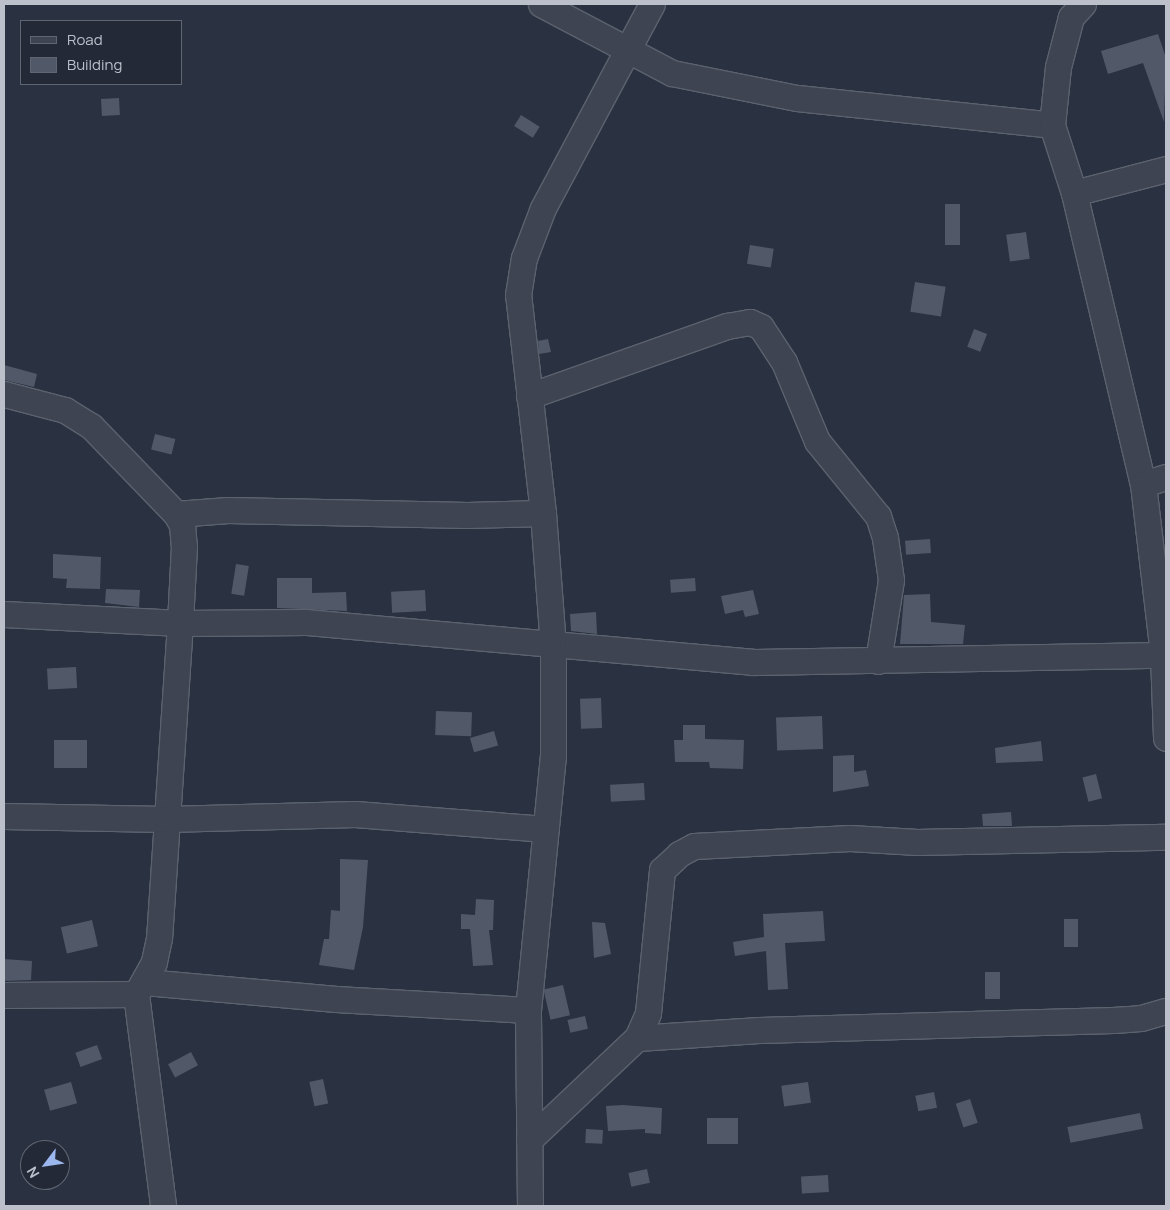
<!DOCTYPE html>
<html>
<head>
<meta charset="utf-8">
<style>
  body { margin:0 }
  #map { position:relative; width:1170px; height:1210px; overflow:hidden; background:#2a3241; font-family:Manrope,sans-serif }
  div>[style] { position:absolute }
  .building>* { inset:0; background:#515969; transform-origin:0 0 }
  .roads { filter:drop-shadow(1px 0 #5c626e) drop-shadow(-1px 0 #5c626e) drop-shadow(0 1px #5c626e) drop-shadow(0 -1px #5c626e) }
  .minor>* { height:25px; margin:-12.5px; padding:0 12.5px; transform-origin:12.5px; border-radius:12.5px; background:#3e4451 }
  span { translate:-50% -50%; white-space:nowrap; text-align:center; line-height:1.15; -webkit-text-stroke:4px #232936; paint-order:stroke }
  .frame { position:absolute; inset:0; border:5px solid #bbc0cb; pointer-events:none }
  .legend { position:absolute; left:20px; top:20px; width:162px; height:65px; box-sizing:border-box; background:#232936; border:1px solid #606572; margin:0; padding:6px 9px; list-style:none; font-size:15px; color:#bbc0cb }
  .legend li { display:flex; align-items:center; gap:10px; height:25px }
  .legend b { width:25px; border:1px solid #606572 }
  .north { position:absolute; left:20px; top:1140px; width:50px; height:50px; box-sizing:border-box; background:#232936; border:1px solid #606572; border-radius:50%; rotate:239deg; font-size:14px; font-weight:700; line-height:20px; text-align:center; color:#bbc0cb }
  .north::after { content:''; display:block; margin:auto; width:18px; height:22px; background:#9cb6ee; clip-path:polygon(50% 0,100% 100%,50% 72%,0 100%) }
</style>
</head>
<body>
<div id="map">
  <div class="building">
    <i style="clip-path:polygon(1158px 34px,1166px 58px,1164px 122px,1143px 63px,1108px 74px,1101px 51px)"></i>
    <i style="left:119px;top:98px;width:17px;height:18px;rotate:87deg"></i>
    <i style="left:521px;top:115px;width:22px;height:13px;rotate:32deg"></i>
    <i style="left:945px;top:204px;width:15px;height:41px"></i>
    <i style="left:1026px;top:232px;width:27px;height:20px;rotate:82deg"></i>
    <i style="left:750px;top:245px;width:24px;height:19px;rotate:9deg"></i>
    <i style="left:915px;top:282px;width:31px;height:30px;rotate:9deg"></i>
    <i style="left:974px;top:329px;width:14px;height:19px;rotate:21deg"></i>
    <i style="clip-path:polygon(548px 339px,551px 352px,539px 354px,538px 341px)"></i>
    <i style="clip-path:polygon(4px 365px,37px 374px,34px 387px,4px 380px)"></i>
    <i style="left:155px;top:434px;width:21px;height:16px;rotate:14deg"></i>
    <i style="left:930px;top:539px;width:14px;height:25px;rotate:86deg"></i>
    <i style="clip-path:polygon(53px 554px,101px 557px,100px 589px,66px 588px,67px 579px,53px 578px)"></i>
    <i style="left:236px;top:564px;width:13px;height:30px;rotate:9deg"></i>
    <i style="clip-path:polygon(277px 578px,312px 578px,312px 593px,346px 592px,347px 611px,277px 608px)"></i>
    <i style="left:695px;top:578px;width:13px;height:25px;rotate:86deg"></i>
    <i style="clip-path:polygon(106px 589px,140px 590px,139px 607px,105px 603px)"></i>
    <i style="left:425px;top:590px;width:21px;height:34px;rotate:87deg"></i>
    <i style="clip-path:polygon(753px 590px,759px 614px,745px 617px,743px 610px,725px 614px,721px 596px)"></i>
    <i style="clip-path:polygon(930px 594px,931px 622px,965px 625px,963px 644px,900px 644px,904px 595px)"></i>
    <i style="clip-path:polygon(596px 612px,597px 634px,571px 631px,570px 614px)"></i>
    <i style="left:76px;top:667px;width:21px;height:29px;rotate:87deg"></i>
    <i style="left:601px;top:698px;width:30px;height:21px;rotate:88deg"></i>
    <i style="left:436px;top:711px;width:36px;height:24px;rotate:2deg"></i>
    <i style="left:822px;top:716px;width:33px;height:46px;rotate:88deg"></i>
    <i style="clip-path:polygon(683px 725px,705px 725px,705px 739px,744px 740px,743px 769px,710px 768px,709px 762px,675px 762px,674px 740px,683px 740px)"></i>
    <i style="left:494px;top:731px;width:15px;height:25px;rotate:74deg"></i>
    <i style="left:54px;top:740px;width:33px;height:28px"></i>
    <i style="clip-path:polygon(1041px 741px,1043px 761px,996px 763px,995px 748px)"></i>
    <i style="clip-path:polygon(854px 755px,854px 772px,866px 770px,869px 786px,833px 792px,833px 756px)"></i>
    <i style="left:1096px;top:774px;width:25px;height:14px;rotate:76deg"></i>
    <i style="left:644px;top:783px;width:17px;height:34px;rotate:87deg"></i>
    <i style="clip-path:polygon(1011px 812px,1012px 826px,983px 826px,982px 814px)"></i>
    <i style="clip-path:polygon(340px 859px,368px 860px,363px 927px,354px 970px,319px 965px,324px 939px,329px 939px,331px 910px,340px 911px)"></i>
    <i style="clip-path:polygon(476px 899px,494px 900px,493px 930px,489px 930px,493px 965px,473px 966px,470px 929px,461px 929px,461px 914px,475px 915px)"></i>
    <i style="clip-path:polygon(823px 911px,825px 941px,785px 943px,788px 989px,768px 990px,766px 951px,735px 956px,733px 942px,764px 937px,763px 914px)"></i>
    <i style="left:1078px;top:919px;width:28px;height:14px;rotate:90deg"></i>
    <i style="left:92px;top:920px;width:27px;height:32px;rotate:77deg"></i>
    <i style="clip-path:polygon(592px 922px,605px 923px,611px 954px,594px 958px)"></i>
    <i style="clip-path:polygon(4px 959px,32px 961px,31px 980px,4px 981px)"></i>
    <i style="left:985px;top:972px;width:15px;height:27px"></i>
    <i style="left:563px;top:985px;width:31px;height:20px;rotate:77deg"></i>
    <i style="left:585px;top:1016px;width:13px;height:18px;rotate:77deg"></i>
    <i style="left:97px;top:1045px;width:15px;height:23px;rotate:70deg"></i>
    <i style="left:191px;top:1052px;width:15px;height:26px;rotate:62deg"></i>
    <i style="left:323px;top:1079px;width:25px;height:14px;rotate:78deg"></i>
    <i style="left:71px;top:1082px;width:22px;height:28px;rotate:74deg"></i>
    <i style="left:808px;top:1082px;width:21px;height:27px;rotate:82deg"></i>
    <i style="left:934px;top:1092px;width:16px;height:19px;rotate:79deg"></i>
    <i style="left:970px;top:1099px;width:25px;height:15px;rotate:72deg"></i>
    <i style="clip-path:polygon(623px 1105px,662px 1108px,661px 1134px,645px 1133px,645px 1129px,608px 1131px,606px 1106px)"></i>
    <i style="left:1140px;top:1113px;width:16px;height:74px;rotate:79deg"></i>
    <i style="left:707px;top:1118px;width:31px;height:26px"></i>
    <i style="left:586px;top:1129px;width:17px;height:14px;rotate:3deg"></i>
    <i style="left:647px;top:1169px;width:14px;height:19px;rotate:78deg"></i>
    <i style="left:828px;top:1175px;width:17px;height:27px;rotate:87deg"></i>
  </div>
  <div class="roads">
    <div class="minor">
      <i style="left:541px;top:4px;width:148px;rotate:27.8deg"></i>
      <i style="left:672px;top:73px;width:127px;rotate:11.3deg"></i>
      <i style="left:797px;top:98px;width:256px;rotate:6deg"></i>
      <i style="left:1083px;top:4px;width:18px;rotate:133deg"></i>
      <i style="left:1071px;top:17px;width:52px;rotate:104.6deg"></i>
      <i style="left:1058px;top:67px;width:58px;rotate:95.9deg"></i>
      <i style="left:1052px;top:125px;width:71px;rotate:72.1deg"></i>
      <i style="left:1074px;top:193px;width:299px;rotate:76.7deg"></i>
      <i style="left:1143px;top:484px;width:172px;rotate:83.3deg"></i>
      <i style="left:1163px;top:655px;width:83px;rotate:87.9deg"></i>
      <i style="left:1074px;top:193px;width:95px;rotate:-14.6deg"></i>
      <i style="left:4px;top:394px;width:63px;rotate:14.7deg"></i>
      <i style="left:65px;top:410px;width:31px;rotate:32deg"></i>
      <i style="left:91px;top:426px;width:122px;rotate:46deg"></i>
      <i style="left:176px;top:514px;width:13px;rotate:61deg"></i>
      <i style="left:182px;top:525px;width:21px;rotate:85deg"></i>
      <i style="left:184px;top:546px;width:77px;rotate:93deg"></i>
      <i style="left:180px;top:623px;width:316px;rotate:93.8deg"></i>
      <i style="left:159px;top:938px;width:25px;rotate:102deg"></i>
      <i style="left:154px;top:962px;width:37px;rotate:119deg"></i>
      <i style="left:136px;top:994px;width:214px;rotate:82.7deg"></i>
      <i style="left:529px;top:396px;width:210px;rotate:-19.5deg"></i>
      <i style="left:727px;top:326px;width:23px;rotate:-10deg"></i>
      <i style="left:750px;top:322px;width:12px;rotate:24deg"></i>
      <i style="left:761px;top:327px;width:42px;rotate:56.7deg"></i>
      <i style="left:784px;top:362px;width:86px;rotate:67.3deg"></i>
      <i style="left:817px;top:441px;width:97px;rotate:50.9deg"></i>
      <i style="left:878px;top:516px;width:23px;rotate:72deg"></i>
      <i style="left:885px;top:538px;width:42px;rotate:81.9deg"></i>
      <i style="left:891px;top:580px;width:82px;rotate:99.1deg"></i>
      <i style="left:1143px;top:484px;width:24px;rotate:-17deg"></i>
      <i style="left:176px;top:514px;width:52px;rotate:-4.4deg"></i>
      <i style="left:228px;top:510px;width:239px;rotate:1.2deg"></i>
      <i style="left:467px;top:515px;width:76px;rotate:-1.5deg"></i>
      <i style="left:4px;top:614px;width:176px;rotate:2.9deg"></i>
      <i style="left:180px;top:623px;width:126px;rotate:-0.5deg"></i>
      <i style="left:306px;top:622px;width:449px;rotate:5.1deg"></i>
      <i style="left:753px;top:662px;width:410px;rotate:-1deg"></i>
      <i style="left:4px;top:816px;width:162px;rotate:1.1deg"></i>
      <i style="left:166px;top:819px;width:189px;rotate:-1.5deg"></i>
      <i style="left:355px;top:814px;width:191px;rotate:4.5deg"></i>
      <i style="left:145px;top:982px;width:192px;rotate:5.1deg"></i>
      <i style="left:336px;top:999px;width:192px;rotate:3.3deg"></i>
      <i style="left:4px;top:995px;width:132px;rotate:-0.4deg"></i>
      <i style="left:637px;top:1038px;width:122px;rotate:-3.8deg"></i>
      <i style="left:759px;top:1030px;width:354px;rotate:-1.6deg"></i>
      <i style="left:1113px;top:1020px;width:28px;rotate:-4deg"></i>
      <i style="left:1141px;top:1018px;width:26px;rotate:-16deg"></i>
      <i style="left:529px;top:1140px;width:149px;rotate:-43.4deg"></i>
      <i style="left:637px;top:1038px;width:27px;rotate:-66deg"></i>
      <i style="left:648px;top:1013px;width:144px;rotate:-84.4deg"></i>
      <i style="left:662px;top:870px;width:23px;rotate:-43deg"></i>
      <i style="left:679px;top:854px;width:17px;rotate:-28deg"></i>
      <i style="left:694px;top:846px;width:156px;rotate:-2.9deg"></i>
      <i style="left:850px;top:838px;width:67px;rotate:3.4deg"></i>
      <i style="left:917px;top:842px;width:249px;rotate:-1.2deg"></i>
      <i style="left:530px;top:1206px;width:196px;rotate:-90.6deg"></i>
      <i style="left:528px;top:1010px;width:255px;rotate:-84.4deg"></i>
      <i style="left:553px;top:756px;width:110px;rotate:-90deg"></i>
      <i style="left:553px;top:646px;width:133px;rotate:-94.3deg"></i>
      <i style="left:543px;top:513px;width:219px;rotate:-96.5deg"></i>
      <i style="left:518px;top:295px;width:37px;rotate:-81deg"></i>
      <i style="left:524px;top:258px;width:53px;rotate:-69.2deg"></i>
      <i style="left:543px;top:208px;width:231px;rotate:-61.9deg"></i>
    </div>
  </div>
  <div class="frame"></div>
  <ul class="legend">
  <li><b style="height:6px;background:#3e4451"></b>Road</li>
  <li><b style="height:14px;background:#515969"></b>Building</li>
  </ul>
  <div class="north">N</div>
</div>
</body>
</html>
